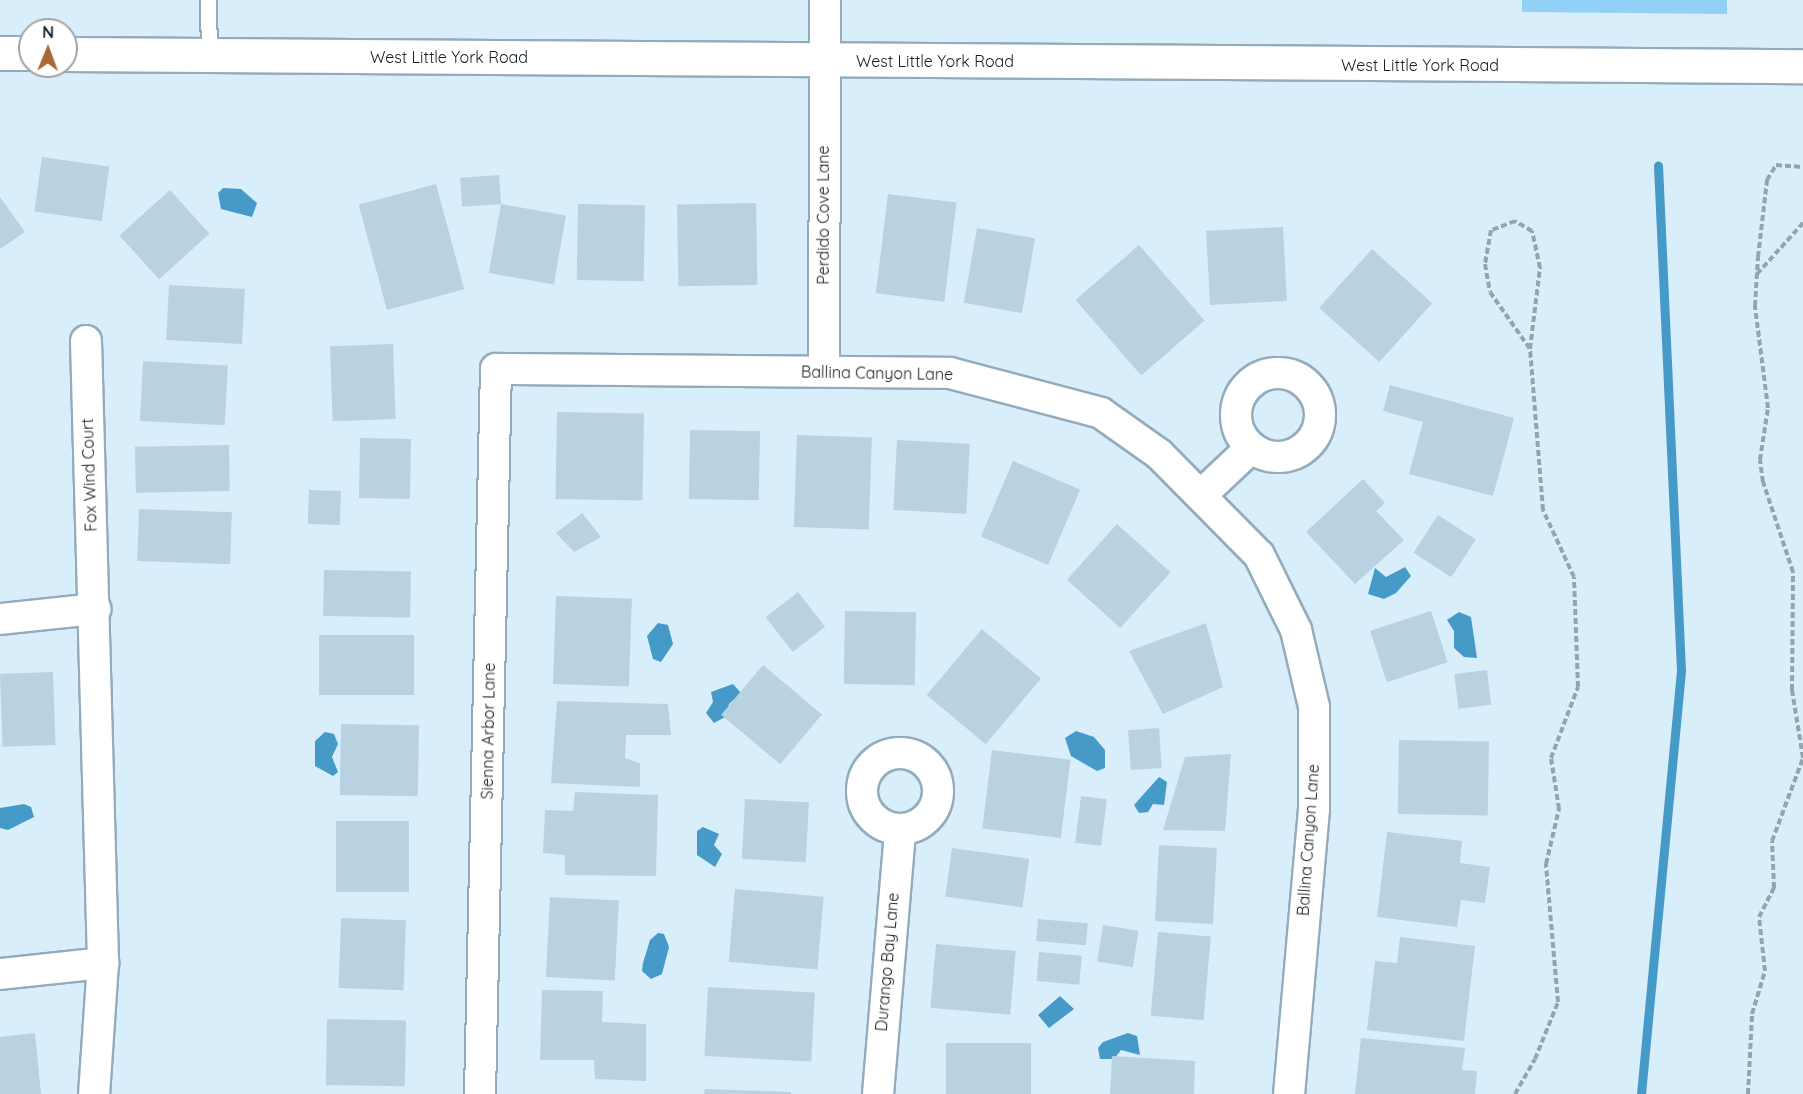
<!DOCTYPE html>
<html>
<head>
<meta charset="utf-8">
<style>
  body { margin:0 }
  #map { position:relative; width:1803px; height:1094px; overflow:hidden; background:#d9eefb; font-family:Quicksand,sans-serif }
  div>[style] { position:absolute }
  .green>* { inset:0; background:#91d0f7 }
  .water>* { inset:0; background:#459ac8 }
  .stream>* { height:9px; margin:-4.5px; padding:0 4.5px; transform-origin:4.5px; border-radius:4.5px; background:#459ac8 }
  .building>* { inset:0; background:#b8d2e2; transform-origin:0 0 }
  .path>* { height:4px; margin-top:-2px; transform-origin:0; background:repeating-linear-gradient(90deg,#93a4ae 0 6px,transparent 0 9px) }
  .roads { filter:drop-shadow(2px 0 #93acbc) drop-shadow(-2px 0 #93acbc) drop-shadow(0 2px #93acbc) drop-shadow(0 -2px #93acbc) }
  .service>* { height:15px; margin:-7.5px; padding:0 7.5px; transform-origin:7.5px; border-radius:7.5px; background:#fff }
  .minor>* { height:30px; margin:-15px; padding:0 15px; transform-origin:15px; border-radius:15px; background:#fff }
  .minor>.ring { margin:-15px; padding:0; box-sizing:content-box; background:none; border:30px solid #fff; border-radius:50% }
  .secondary>* { height:33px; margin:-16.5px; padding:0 16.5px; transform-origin:16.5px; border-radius:16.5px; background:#fff }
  span { translate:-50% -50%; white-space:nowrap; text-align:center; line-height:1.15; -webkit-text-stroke:4.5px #fff; paint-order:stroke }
  .street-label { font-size:16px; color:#141d23 }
  .north { position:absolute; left:18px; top:18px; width:60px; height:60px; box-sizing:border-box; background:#fff; border:2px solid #a1a5a7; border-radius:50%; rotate:1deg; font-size:16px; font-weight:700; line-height:24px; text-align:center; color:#141d23 }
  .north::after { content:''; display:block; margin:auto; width:21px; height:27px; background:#ab6836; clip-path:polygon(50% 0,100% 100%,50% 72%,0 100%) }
</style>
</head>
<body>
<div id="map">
  <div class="green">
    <i style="clip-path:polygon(1522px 0,1727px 0,1727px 14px,1522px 12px)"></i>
  </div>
  <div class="water">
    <i style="clip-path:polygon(223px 188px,241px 189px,257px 203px,252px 217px,221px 209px,218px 193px)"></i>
    <i style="clip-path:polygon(1405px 567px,1411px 576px,1396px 593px,1384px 599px,1368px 594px,1375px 568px,1386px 577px)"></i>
    <i style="clip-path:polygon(1459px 612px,1471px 617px,1477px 658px,1464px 657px,1454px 648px,1454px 631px,1447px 620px)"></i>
    <i style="clip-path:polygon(658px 623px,668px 625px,673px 644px,661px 662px,653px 659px,647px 636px)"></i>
    <i style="clip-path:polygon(733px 684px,741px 693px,729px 704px,727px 716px,714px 723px,706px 713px,713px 702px,711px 692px)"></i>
    <i style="clip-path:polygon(1076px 731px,1094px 737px,1105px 750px,1105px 768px,1097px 771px,1071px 756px,1065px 738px)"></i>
    <i style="clip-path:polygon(325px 732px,334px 734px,338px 744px,332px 757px,338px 772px,333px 776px,315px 766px,315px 741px)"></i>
    <i style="clip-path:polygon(1159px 777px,1167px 782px,1164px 805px,1153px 804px,1148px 812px,1139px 813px,1134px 805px)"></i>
    <i style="clip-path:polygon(24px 804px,31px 807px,34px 817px,8px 830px,0 828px,0 808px)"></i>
    <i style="clip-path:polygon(703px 827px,719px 834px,714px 845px,722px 854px,715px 867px,697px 855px,697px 831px)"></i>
    <i style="clip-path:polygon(658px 933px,664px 934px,669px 947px,662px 974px,651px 979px,642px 971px,643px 963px,650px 940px)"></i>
    <i style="clip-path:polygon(1060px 996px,1074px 1009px,1049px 1028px,1038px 1015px)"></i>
    <i style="clip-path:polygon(1128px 1033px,1137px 1036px,1140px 1055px,1121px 1050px,1114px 1059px,1100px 1059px,1098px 1048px,1103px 1042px)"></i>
  </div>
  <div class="stream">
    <i style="left:1641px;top:1094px;width:426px;rotate:-84.6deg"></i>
    <i style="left:1681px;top:670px;width:505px;rotate:-92.61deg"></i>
  </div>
  <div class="building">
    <i style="left:42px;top:157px;width:68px;height:55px;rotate:8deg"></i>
    <i style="left:499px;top:175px;width:29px;height:39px;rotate:86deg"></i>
    <i style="left:436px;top:184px;width:109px;height:80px;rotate:75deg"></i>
    <i style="left:170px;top:190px;width:59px;height:68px;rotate:48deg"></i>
    <i style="left:888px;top:194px;width:69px;height:100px;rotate:7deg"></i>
    <i style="clip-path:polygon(0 197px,25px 232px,0 249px)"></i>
    <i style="left:756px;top:203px;width:82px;height:79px;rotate:89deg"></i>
    <i style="left:501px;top:204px;width:66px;height:70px;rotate:10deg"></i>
    <i style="left:578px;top:204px;width:67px;height:76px;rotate:1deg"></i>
    <i style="left:1283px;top:227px;width:74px;height:77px;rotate:87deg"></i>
    <i style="left:977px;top:228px;width:59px;height:76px;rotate:10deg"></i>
    <i style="left:1139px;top:245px;width:100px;height:84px;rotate:49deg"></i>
    <i style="left:1372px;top:249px;width:81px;height:79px;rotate:42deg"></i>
    <i style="left:169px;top:285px;width:76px;height:55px;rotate:3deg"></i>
    <i style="left:393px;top:344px;width:75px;height:63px;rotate:88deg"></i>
    <i style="left:143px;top:361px;width:85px;height:60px;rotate:3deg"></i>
    <i style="clip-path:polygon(1390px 385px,1514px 418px,1493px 496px,1409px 474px,1423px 422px,1383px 411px)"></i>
    <i style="left:557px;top:412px;width:87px;height:87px;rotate:1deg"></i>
    <i style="left:690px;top:430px;width:70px;height:69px;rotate:1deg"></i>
    <i style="left:797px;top:435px;width:75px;height:92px;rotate:2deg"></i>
    <i style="left:360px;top:438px;width:51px;height:60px;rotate:1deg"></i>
    <i style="left:897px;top:440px;width:73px;height:70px;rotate:3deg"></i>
    <i style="left:229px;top:445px;width:46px;height:94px;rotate:89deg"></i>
    <i style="left:1013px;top:461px;width:73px;height:82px;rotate:23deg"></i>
    <i style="clip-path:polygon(1363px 479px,1385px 503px,1376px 511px,1404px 540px,1355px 584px,1306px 532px)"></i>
    <i style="left:309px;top:490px;width:32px;height:34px;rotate:2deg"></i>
    <i style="left:139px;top:509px;width:93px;height:52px;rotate:2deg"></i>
    <i style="clip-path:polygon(582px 513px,601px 537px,574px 552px,556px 533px)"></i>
    <i style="left:1438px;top:515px;width:45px;height:45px;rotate:33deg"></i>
    <i style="left:1117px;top:524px;width:72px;height:75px;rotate:42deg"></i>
    <i style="left:324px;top:570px;width:87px;height:46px;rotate:1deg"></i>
    <i style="left:798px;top:592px;width:44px;height:41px;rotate:52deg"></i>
    <i style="left:556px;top:596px;width:76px;height:88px;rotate:2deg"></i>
    <i style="left:845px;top:611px;width:71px;height:73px;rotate:1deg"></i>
    <i style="left:1431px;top:611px;width:54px;height:64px;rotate:72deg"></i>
    <i style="clip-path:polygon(1206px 623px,1223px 687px,1163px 714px,1129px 651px)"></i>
    <i style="left:982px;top:629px;width:77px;height:86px;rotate:40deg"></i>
    <i style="left:319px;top:635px;width:95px;height:60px"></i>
    <i style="left:763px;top:665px;width:77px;height:65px;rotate:40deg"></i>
    <i style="left:1487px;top:670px;width:35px;height:33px;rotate:83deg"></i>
    <i style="left:53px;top:672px;width:73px;height:53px;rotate:88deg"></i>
    <i style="clip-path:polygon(557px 701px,668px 704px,671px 735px,626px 735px,625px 758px,640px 763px,640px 787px,551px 783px)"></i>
    <i style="left:341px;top:724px;width:78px;height:71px;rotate:1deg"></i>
    <i style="left:1159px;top:728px;width:40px;height:31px;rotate:86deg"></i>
    <i style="left:1399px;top:740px;width:90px;height:74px;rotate:1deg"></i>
    <i style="left:992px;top:750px;width:79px;height:79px;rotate:7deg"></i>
    <i style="clip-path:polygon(1231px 754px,1225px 831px,1163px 830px,1185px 757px)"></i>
    <i style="clip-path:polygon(575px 792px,658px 795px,656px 876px,565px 875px,565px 855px,543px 853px,545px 810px,573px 811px)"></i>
    <i style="left:1081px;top:796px;width:26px;height:47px;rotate:7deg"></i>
    <i style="left:745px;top:799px;width:64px;height:60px;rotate:3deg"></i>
    <i style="left:336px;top:821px;width:73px;height:71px"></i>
    <i style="clip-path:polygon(1387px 832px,1462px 841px,1460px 863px,1490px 867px,1485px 903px,1461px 900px,1457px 927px,1377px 917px)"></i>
    <i style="left:1159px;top:845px;width:58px;height:76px;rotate:3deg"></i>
    <i style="left:952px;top:848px;width:78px;height:49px;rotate:8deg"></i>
    <i style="left:735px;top:889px;width:89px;height:73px;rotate:5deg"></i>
    <i style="left:550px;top:897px;width:69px;height:80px;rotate:3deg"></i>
    <i style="left:341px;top:918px;width:65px;height:70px;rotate:2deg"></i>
    <i style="left:1038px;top:919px;width:50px;height:22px;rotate:5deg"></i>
    <i style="left:1103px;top:925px;width:36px;height:37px;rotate:9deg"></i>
    <i style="left:1158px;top:932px;width:53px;height:84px;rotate:5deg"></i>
    <i style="clip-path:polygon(1400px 937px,1475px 946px,1464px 1041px,1367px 1030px,1375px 961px,1397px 963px)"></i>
    <i style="left:936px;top:944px;width:80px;height:64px;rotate:5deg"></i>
    <i style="left:1039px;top:952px;width:43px;height:29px;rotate:5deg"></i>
    <i style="left:708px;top:987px;width:107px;height:69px;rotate:3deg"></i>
    <i style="clip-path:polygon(542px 990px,603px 991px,602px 1022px,646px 1024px,646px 1081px,595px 1079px,594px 1060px,540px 1060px)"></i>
    <i style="left:327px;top:1019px;width:79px;height:66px;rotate:1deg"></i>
    <i style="clip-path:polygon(35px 1033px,41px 1094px,0 1094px,0 1037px)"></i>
    <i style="clip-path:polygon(1361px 1038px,1465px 1048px,1462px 1070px,1477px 1071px,1475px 1094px,1355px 1094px)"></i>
    <i style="left:946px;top:1043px;width:85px;height:51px"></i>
    <i style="clip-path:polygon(1112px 1056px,1195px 1061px,1194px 1094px,1110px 1094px)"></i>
    <i style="clip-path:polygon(705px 1089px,791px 1092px,791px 1094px,704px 1094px)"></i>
  </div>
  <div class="path">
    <i style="left:1757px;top:274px;width:69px;rotate:-48deg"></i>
    <i style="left:1515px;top:1094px;width:40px;rotate:-60.3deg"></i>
    <i style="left:1535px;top:1059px;width:61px;rotate:-68deg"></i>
    <i style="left:1558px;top:1002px;width:139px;rotate:-95deg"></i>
    <i style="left:1546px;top:864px;width:57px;rotate:-76.7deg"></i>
    <i style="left:1559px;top:809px;width:52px;rotate:-98.9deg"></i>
    <i style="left:1551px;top:758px;width:76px;rotate:-69.2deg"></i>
    <i style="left:1578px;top:687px;width:110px;rotate:-92.1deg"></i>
    <i style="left:1574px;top:577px;width:74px;rotate:-114.8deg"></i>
    <i style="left:1543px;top:510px;width:162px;rotate:-94.6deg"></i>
    <i style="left:1530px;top:349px;width:82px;rotate:-83deg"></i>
    <i style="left:1540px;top:268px;width:38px;rotate:-102deg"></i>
    <i style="left:1532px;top:231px;width:20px;rotate:-150deg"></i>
    <i style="left:1515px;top:221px;width:26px;rotate:159deg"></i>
    <i style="left:1491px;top:230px;width:35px;rotate:100deg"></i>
    <i style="left:1485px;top:264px;width:28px;rotate:80deg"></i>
    <i style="left:1490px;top:292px;width:70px;rotate:54.9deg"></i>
    <i style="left:1748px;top:1094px;width:80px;rotate:-87.1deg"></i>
    <i style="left:1752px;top:1014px;width:45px;rotate:-73.2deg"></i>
    <i style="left:1765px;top:971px;width:54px;rotate:-96.3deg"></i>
    <i style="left:1759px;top:917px;width:33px;rotate:-63deg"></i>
    <i style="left:1774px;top:888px;width:47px;rotate:-92.4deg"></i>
    <i style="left:1772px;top:841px;width:89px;rotate:-69.5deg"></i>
    <i style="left:1803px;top:758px;width:69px;rotate:-99.2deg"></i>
    <i style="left:1792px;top:690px;width:118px;rotate:-89.5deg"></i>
    <i style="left:1793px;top:572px;width:95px;rotate:-108.4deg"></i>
    <i style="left:1763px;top:482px;width:22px;rotate:-98deg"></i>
    <i style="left:1760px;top:460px;width:53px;rotate:-81.3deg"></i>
    <i style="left:1768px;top:408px;width:103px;rotate:-97.3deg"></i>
    <i style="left:1755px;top:306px;width:49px;rotate:-86.5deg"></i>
    <i style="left:1758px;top:257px;width:78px;rotate:-83.3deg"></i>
    <i style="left:1767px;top:180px;width:17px;rotate:-59deg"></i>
    <i style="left:1776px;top:165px;width:27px;rotate:4deg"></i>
  </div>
  <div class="roads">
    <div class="service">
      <i style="left:208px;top:0;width:55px;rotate:89deg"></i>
    </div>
    <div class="minor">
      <i style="left:86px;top:341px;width:622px;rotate:88.43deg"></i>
      <i style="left:103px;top:963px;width:131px;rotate:93.9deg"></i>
      <i style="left:824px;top:371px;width:371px;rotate:-89.8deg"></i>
      <i class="ring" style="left:1236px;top:373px;width:54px;height:54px"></i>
      <i style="left:1201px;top:495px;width:69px;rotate:-43.2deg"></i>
      <i style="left:0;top:619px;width:96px;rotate:-6deg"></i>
      <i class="ring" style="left:862px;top:753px;width:46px;height:46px"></i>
      <i style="left:0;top:974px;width:104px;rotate:-6.1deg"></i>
      <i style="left:480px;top:1094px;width:725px;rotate:-88.74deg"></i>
      <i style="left:496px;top:369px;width:454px;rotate:0.5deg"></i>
      <i style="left:950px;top:373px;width:156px;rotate:14.8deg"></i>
      <i style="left:1101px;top:413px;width:71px;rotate:35.3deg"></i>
      <i style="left:1159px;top:454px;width:142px;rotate:45.3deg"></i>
      <i style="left:1259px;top:555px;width:84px;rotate:63.7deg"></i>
      <i style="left:1296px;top:630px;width:79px;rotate:76.8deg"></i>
      <i style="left:1314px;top:707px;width:102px;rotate:90deg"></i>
      <i style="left:1314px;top:809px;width:286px;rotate:95deg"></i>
      <i style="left:878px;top:1094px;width:265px;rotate:-85.2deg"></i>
    </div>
    <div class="secondary">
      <i style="left:0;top:53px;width:30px"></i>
      <i style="left:66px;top:54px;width:1737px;rotate:0.4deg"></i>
    </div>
  </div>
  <div class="street-label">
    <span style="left:449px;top:57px">West Little York Road</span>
    <span style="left:935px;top:61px">West Little York Road</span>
    <span style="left:1420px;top:65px">West Little York Road</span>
    <span style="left:823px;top:215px;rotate:-90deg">Perdido Cove Lane</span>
    <span style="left:877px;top:373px;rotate:1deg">Ballina Canyon Lane</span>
    <span style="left:89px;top:475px;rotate:-92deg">Fox Wind Court</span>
    <span style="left:488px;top:731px;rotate:-89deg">Sienna Arbor Lane</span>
    <span style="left:1308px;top:840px;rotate:-86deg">Ballina Canyon Lane</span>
    <span style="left:887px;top:962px;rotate:-85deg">Durango Bay Lane</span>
  </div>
  <div class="north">N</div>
</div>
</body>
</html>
